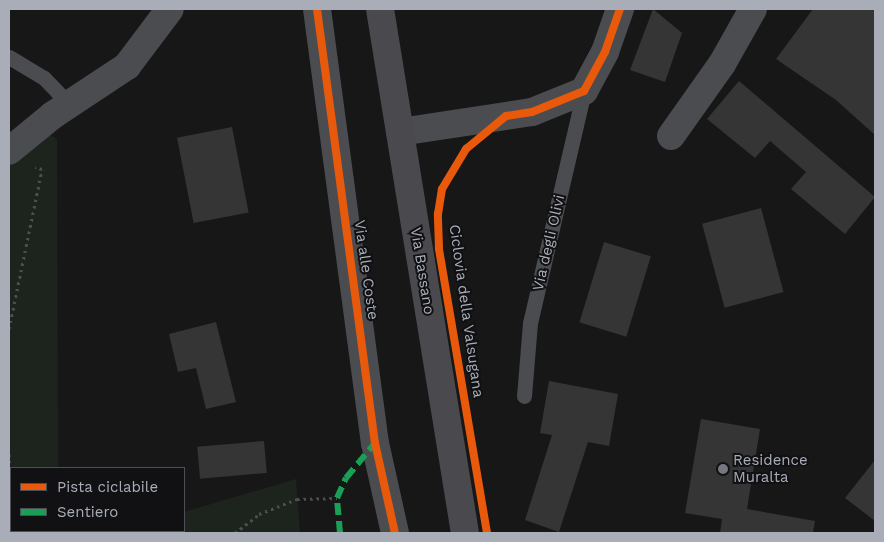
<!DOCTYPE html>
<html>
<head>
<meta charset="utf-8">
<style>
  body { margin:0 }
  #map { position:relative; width:884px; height:542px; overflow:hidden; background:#171717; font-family:"Work Sans",sans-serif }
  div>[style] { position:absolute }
  .green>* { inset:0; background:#1d241e }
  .building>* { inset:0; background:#353536; transform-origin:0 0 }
  .path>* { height:3px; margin-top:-1.5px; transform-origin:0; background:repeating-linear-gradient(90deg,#4d4e52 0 2.5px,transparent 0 6.5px) }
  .service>* { height:15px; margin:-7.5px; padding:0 7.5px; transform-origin:7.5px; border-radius:7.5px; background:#4b4c50 }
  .minor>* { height:28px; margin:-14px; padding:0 14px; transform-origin:14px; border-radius:14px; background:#4b4c50 }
  .tertiary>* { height:28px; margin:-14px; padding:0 14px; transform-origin:14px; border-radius:14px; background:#4b4c50 }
  .secondary>* { height:28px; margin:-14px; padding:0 14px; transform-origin:14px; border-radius:14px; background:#4a4a4e }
  .quiet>* { height:6px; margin-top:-3px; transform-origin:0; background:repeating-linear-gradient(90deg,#1a9f57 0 12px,transparent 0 18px) }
  .cycleway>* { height:8px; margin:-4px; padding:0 4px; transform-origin:4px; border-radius:4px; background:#e8590c }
  .dots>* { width:14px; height:14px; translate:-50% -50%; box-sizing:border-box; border:2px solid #111113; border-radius:50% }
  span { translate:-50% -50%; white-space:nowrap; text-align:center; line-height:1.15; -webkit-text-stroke:4px #111113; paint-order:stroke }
  .street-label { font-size:15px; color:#a8adb8 }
  .poi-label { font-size:15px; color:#a8adb8 }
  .left { translate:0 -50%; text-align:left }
  .frame { position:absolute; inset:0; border:10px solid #a8adb8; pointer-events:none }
  .legend { position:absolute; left:10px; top:467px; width:175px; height:65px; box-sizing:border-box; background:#111113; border:1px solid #4d4f55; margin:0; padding:6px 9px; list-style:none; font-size:15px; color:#a8adb8 }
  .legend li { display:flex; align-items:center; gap:10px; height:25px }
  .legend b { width:25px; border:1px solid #4d4f55 }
</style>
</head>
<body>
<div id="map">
  <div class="green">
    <i style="clip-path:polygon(44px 131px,57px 139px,58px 468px,11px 468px,11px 531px,184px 531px,184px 512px,296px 479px,300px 533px,9px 533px,9px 160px)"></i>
  </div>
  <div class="building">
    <i style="clip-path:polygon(653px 9px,682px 33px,665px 82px,630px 70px)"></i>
    <i style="clip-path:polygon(813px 9px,875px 9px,875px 135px,836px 100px,776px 59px)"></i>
    <i style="clip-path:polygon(739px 81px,875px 197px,845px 234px,791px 189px,806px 172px,770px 141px,755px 158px,707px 119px)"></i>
    <i style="left:232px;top:127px;width:87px;height:56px;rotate:79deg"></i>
    <i style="left:761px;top:208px;width:87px;height:61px;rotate:75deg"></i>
    <i style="left:604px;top:242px;width:49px;height:84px;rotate:17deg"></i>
    <i style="clip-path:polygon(216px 322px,236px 402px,206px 409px,196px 368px,178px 372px,169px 334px)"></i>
    <i style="clip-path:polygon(549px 381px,618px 394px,609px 446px,588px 442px,559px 532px,525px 520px,552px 435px,540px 433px)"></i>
    <i style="clip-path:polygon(701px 419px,760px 429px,747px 509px,815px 521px,813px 533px,720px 533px,722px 519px,685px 513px)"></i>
    <i style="left:264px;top:441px;width:32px;height:67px;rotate:85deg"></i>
    <i style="clip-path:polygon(875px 460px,875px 521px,845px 498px)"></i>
  </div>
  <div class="path">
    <i style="left:9px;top:329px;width:163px;rotate:-78.3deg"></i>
    <i style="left:42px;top:169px;width:7px;rotate:-164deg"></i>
    <i style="left:9px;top:454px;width:43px;rotate:87.3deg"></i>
    <i style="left:9px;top:505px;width:7px;rotate:-74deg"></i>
    <i style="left:235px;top:533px;width:31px;rotate:-38deg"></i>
    <i style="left:259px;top:514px;width:41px;rotate:-21.5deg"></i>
    <i style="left:297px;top:499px;width:40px;rotate:-1.4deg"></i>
  </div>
  <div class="service">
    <i style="left:9px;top:57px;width:41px;rotate:31deg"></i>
    <i style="left:44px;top:78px;width:36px;rotate:46deg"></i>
    <i style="left:524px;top:396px;width:73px;rotate:-85.3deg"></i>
    <i style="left:530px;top:323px;width:238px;rotate:-76.9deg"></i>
  </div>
  <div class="minor">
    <i style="left:400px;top:132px;width:134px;rotate:-8.6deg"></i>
    <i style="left:532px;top:112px;width:56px;rotate:-22deg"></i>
    <i style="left:584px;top:91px;width:44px;rotate:-61.7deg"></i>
    <i style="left:605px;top:52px;width:46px;rotate:-70.8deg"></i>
    <i style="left:671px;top:136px;width:88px;rotate:-54.7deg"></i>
    <i style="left:722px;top:64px;width:63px;rotate:-60.6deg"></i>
    <i style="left:9px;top:151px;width:57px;rotate:-39.3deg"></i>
    <i style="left:53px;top:115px;width:89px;rotate:-33.5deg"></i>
    <i style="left:127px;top:66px;width:71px;rotate:-53deg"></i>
  </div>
  <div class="tertiary">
    <i style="left:317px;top:9px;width:438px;rotate:82.4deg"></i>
    <i style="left:375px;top:443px;width:92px;rotate:77.5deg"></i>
  </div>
  <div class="secondary">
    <i style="left:380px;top:9px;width:531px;rotate:80.79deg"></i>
  </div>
  <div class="quiet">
    <i style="left:340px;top:533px;width:35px;rotate:-95deg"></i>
    <i style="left:337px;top:498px;width:22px;rotate:-66deg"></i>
    <i style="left:346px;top:478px;width:45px;rotate:-50.4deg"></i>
  </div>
  <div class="cycleway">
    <i style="left:317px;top:9px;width:438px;rotate:82.4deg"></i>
    <i style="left:375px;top:443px;width:92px;rotate:77.5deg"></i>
    <i style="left:487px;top:533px;width:289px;rotate:-99.6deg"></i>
    <i style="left:439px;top:248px;width:34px;rotate:-92deg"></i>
    <i style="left:438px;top:214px;width:25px;rotate:-81deg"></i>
    <i style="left:442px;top:189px;width:47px;rotate:-59deg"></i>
    <i style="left:466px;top:149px;width:52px;rotate:-39.5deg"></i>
    <i style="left:506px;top:116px;width:26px;rotate:-9deg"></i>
    <i style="left:532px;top:112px;width:56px;rotate:-22deg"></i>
    <i style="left:584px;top:91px;width:44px;rotate:-61.7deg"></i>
    <i style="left:605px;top:52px;width:46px;rotate:-70.8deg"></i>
  </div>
  <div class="dots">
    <i style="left:723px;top:469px;background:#757880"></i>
  </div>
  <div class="street-label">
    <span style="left:549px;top:243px;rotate:-77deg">Via degli Olivi</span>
    <span style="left:366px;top:270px;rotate:82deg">Via alle Coste</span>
    <span style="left:422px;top:271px;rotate:81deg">Via Bassano</span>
    <span style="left:466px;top:311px;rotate:82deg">Ciclovia della Valsugana</span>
  </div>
  <div class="poi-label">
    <span class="left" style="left:733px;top:469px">Residence<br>Muralta</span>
  </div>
  <div class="frame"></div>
  <ul class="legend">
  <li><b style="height:6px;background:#e8590c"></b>Pista ciclabile</li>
  <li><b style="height:6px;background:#1a9f57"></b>Sentiero</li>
  </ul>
</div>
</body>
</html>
